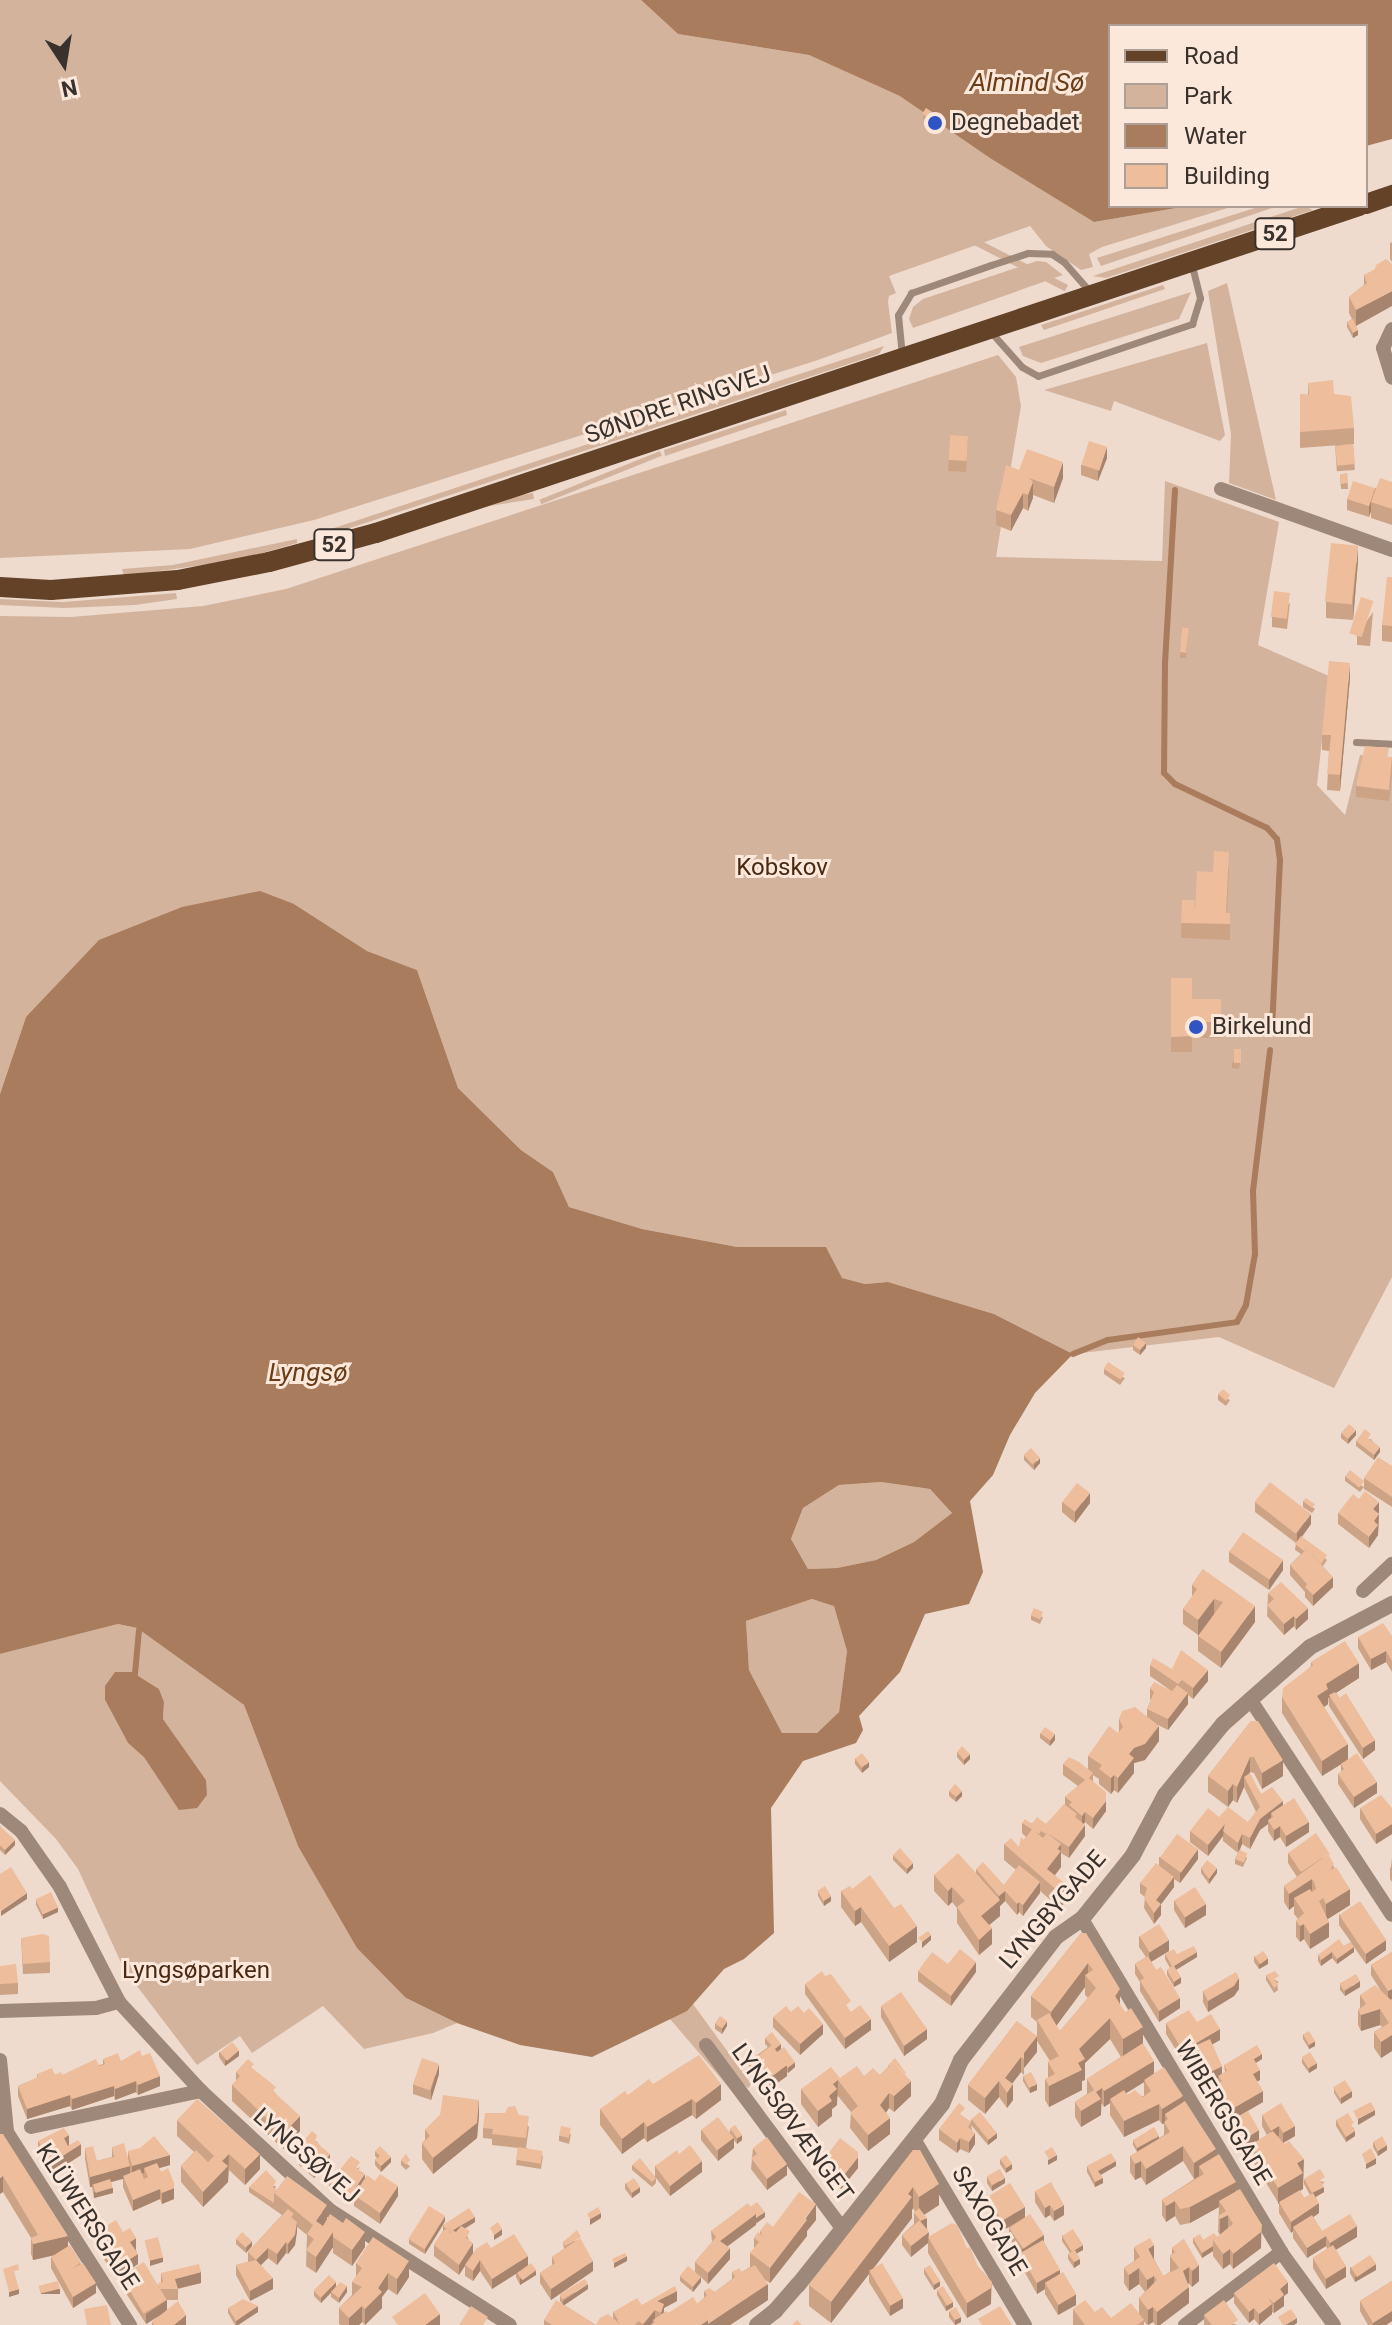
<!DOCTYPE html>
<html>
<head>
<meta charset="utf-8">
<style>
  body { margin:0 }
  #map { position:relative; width:1392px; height:2325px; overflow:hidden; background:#eedbce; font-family:Roboto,sans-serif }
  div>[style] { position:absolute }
  .green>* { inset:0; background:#d4b39d; transform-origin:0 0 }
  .water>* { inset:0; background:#a87c5c }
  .stream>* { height:6px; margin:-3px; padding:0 3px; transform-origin:3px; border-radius:3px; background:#a87c5c }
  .service>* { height:7px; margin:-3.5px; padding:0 3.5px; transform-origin:3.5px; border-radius:3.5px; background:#9d887a }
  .minor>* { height:14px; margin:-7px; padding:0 7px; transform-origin:7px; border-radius:7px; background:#9d887a }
  .tertiary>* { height:16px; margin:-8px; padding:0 8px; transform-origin:8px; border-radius:8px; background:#9d887a }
  .primary>* { height:20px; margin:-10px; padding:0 10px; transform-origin:10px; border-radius:10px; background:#644228 }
  .wall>* { inset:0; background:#cda386; transform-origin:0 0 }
  .shaded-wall>* { inset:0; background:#a7846d; transform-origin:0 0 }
  .building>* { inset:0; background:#eebd9c; transform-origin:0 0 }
  .dots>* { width:22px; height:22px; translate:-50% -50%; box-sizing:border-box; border:4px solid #fbe8db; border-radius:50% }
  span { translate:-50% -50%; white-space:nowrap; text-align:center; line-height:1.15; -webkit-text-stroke:6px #fbe8db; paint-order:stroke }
  .shield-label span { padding:2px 6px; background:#fbe8db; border:2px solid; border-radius:6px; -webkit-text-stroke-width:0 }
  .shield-label { font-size:22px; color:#38312c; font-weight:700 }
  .poi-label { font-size:24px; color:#38312c }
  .left { translate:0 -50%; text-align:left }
  .street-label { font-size:24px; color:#38312c }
  .park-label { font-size:24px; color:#4a2910 }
  .water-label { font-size:26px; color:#6a3d18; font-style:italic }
  .legend { position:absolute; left:1108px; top:24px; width:260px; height:184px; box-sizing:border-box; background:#fbe8db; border:2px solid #ad9f95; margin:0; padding:10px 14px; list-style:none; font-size:24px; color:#38312c }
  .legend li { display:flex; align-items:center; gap:16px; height:40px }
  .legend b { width:40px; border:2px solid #ad9f95 }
  .north { position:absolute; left:24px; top:24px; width:80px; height:80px; -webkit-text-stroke:6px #fbe8db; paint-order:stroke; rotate:168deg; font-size:22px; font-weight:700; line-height:32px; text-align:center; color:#38312c }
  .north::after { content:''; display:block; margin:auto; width:28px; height:36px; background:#38312c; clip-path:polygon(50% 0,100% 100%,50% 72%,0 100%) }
</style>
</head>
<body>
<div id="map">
  <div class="green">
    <i style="clip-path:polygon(0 0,641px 0,678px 34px,809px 55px,901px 96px,1094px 222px,1188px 206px,1234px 206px,1102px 247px,1089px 254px,1093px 267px,1081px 270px,1046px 246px,1030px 226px,889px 276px,896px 293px,889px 296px,888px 302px,892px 333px,818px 360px,314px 520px,190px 549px,0 558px)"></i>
    <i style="clip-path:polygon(1261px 206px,1278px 206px,1101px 266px,1097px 258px)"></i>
    <i style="clip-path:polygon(1304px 206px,1313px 210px,1106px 278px,1093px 276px)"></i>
    <i style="clip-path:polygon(1037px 261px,1046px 262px,1063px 275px,913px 328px,909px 319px,913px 307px,923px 299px)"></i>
    <i style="clip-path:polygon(1227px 283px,1276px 500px,1229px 483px,1231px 434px,1208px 291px)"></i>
    <i style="left:1068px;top:285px;width:7px;height:163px;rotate:117deg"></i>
    <i style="clip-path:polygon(1163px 285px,1165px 289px,1044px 330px,1041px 325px)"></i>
    <i style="clip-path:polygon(1191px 292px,1179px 319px,1041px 363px,1023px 356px,1019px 347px)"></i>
    <i style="clip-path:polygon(1207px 343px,1225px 435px,1220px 441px,1114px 401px,1111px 411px,1044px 390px)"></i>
    <i style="clip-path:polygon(884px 346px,879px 354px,353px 527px,322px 536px,316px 534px)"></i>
    <i style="clip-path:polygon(998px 355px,1016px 377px,1021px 406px,996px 557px,1162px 561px,1165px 481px,1279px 522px,1258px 645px,1329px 676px,1317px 785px,1345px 815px,1360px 755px,1392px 757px,1392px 1277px,1334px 1388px,1219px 1337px,1073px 1354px,994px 1314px,888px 1282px,865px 1284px,841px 1278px,826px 1247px,737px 1247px,642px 1229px,569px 1207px,553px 1172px,521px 1150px,458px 1088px,417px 970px,367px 951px,294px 904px,26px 1017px,0 1094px,0 616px,71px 617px,203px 606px,286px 589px)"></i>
    <i style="clip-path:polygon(786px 410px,787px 415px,665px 456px,664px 450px)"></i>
    <i style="left:660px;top:451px;width:5px;height:130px;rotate:68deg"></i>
    <i style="left:533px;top:493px;width:6px;height:129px;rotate:81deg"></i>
    <i style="clip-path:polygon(297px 539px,297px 543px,239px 560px,124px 576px,122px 569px,173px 565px)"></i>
    <i style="clip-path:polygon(176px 593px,177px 599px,135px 605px,64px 608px,0 605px,0 599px,63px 602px)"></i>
    <i style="clip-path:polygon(881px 1482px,930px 1489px,952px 1513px,914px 1542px,876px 1560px,837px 1568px,808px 1569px,791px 1539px,803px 1508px,839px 1485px)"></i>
    <i style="clip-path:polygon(812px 1599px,834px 1605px,847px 1651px,839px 1712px,817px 1733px,782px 1733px,749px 1670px,746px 1621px)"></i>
    <i style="clip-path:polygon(evenodd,118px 1624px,137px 1628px,244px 1705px,298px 1846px,406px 1998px,457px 2023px,433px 2033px,364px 2049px,323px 2006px,252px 2053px,240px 2036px,197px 2065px,124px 1969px,78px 1869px,56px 1839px,0 1781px,0 1654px,118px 1624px,132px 1672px,159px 1689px,164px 1702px,163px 1719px,206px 1780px,170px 1796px,144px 1756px,128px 1743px,105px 1700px,132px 1672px)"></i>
    <i style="clip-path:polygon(693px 2004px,752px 2085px,748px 2088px,736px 2079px,736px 2096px,670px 2019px)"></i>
  </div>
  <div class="water">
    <i style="clip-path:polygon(641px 0,1392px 0,1392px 139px,1366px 146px,1366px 26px,1110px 26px,1110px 206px,1188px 206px,1094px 222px,990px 158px,900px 96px,809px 55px,678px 34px)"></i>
    <i style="clip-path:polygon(evenodd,260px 891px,294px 904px,367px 951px,417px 970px,458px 1088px,521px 1150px,553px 1172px,569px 1207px,642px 1229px,737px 1247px,826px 1247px,842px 1278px,865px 1284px,888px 1282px,994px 1314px,1073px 1354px,1035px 1393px,1010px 1435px,993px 1475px,970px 1501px,983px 1572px,969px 1604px,925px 1614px,900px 1672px,859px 1716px,863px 1730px,856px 1743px,803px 1761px,771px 1808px,774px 1933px,744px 1959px,724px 1969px,687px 2011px,592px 2057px,520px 2045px,457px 2023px,406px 1998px,357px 1948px,298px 1846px,244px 1705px,137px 1628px,118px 1624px,0 1654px,0 1094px,26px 1017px,99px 940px,182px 907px,260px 891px,881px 1482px,930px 1489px,952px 1513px,914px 1542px,876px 1560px,837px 1568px,808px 1569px,791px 1539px,803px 1508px,839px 1485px,881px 1482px,260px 891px,812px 1599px,834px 1606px,847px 1651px,839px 1712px,817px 1733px,782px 1733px,749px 1670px,746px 1621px,812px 1599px)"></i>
    <i style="clip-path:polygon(115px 1672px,132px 1672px,159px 1689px,164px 1702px,163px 1719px,206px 1780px,207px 1795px,197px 1808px,179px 1810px,144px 1757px,128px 1743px,105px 1700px,105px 1686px)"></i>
  </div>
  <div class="stream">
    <i style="left:1175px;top:490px;width:172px;rotate:93.3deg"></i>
    <i style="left:1165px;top:662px;width:111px;rotate:90.5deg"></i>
    <i style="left:1164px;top:773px;width:16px;rotate:45deg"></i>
    <i style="left:1175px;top:784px;width:102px;rotate:25.6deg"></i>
    <i style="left:1267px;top:828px;width:15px;rotate:48deg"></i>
    <i style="left:1277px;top:839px;width:21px;rotate:82deg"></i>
    <i style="left:1280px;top:860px;width:167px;rotate:92.7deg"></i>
    <i style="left:1073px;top:1354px;width:38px;rotate:-22deg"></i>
    <i style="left:1108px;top:1340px;width:130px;rotate:-7.9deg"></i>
    <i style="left:1237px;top:1322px;width:19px;rotate:-62deg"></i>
    <i style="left:1246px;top:1305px;width:52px;rotate:-80deg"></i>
    <i style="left:1255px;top:1254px;width:63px;rotate:-91.8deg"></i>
    <i style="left:1253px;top:1191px;width:142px;rotate:-83.1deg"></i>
    <i style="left:135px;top:1674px;width:44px;rotate:-84.8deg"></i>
  </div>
  <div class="service">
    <i style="left:990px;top:331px;width:48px;rotate:48.4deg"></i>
    <i style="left:1022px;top:367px;width:18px;rotate:29deg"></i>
    <i style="left:1038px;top:376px;width:163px;rotate:-18.7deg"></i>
    <i style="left:1192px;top:324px;width:27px;rotate:-73deg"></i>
    <i style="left:1200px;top:298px;width:34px;rotate:-104deg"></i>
    <i style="left:902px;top:356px;width:41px;rotate:-95.6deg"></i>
    <i style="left:898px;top:315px;width:26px;rotate:-59deg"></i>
    <i style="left:911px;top:293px;width:85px;rotate:-19.3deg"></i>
    <i style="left:991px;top:265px;width:39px;rotate:-18deg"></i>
    <i style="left:1028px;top:253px;width:24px;rotate:2deg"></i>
    <i style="left:1052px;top:254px;width:14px;rotate:34deg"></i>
    <i style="left:1064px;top:262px;width:41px;rotate:48.9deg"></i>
    <i style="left:1356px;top:742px;width:36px;rotate:3deg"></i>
  </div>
  <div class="minor">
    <i style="left:1392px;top:329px;width:21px;rotate:115deg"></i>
    <i style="left:1383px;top:348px;width:31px;rotate:73deg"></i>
    <i style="left:1221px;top:489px;width:182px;rotate:19.6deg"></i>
    <i style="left:1363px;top:1591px;width:40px;rotate:-43deg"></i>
    <i style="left:1250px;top:1699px;width:258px;rotate:56.7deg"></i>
    <i style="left:0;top:1814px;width:27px;rotate:39deg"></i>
    <i style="left:21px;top:1831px;width:68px;rotate:55.1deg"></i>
    <i style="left:60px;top:1887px;width:129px;rotate:62.8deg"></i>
    <i style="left:119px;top:2002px;width:121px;rotate:47.3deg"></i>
    <i style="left:201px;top:2091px;width:177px;rotate:42.7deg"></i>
    <i style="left:331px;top:2211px;width:212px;rotate:32.5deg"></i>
    <i style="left:1082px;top:1919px;width:388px;rotate:59.1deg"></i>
    <i style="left:1281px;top:2252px;width:90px;rotate:54deg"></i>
    <i style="left:0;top:2011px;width:96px;rotate:-1.8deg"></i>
    <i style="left:96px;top:2008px;width:24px;rotate:-15deg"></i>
    <i style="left:706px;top:2045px;width:228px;rotate:53.4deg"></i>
    <i style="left:0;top:2060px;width:72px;rotate:84.4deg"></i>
    <i style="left:7px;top:2132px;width:229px;rotate:57.5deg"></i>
    <i style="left:31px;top:2127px;width:174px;rotate:-12deg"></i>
    <i style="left:914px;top:2139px;width:217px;rotate:59.2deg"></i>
    <i style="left:1185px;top:2325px;width:121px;rotate:-37.2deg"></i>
  </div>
  <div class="tertiary">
    <i style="left:757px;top:2325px;width:23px;rotate:-38deg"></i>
    <i style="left:775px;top:2311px;width:35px;rotate:-49deg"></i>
    <i style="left:798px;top:2285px;width:231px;rotate:-51.5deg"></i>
    <i style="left:942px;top:2104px;width:48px;rotate:-66.6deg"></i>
    <i style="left:961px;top:2060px;width:155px;rotate:-52.3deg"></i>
    <i style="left:1056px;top:1937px;width:32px;rotate:-35deg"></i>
    <i style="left:1082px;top:1919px;width:82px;rotate:-51.4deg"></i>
    <i style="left:1133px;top:1855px;width:68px;rotate:-61.9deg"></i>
    <i style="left:1165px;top:1795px;width:92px;rotate:-50.8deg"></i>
    <i style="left:1223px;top:1724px;width:116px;rotate:-41.5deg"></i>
    <i style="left:1310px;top:1647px;width:93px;rotate:-27.7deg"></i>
  </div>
  <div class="primary">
    <i style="left:1366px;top:204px;width:28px;rotate:-19deg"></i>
    <i style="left:0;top:587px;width:51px;rotate:3.4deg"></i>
    <i style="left:51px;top:590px;width:127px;rotate:-4.5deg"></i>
    <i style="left:178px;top:580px;width:93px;rotate:-11.2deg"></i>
    <i style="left:269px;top:562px;width:111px;rotate:-15.2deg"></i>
    <i style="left:376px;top:533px;width:1036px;rotate:-18.4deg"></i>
  </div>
  <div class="wall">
    <i style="clip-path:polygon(923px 114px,946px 127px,943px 132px,923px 119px)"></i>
    <i style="clip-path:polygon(1392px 242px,1392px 262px,1390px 259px,1390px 243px)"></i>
    <i style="clip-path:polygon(1392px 264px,1356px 326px,1358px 335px,1353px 338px,1347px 327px,1347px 322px,1352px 319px,1349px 313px,1349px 297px,1364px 285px,1364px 275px)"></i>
    <i style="clip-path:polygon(1308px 383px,1334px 394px,1354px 428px,1354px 444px,1300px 448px,1300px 394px,1308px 394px)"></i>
    <i style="left:950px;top:435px;width:18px;height:36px;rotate:3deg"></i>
    <i style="left:1353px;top:444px;width:26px;height:18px;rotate:86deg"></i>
    <i style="clip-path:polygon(1107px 458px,1098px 481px,1081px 475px,1081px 465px)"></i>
    <i style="clip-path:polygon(1019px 470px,1063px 478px,1054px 503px,1033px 495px,1028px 511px,1023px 508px,1011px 531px,996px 525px,996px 510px)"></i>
    <i style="clip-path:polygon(1347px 473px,1348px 489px,1341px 489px,1340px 475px)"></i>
    <i style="clip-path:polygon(1392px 482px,1392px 525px,1371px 518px,1371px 511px,1369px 517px,1347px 510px,1347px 499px)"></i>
    <i style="clip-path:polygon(1358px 561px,1353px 620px,1326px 618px,1326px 602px)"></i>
    <i style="clip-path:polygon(1392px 577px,1392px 642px,1382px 641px,1382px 625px)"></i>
    <i style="clip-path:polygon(1290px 603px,1287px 629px,1272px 627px,1272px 617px)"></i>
    <i style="clip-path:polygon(1373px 612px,1370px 646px,1357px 645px,1357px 635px)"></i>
    <i style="clip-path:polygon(1182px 627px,1189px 628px,1186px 658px,1180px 658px)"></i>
    <i style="clip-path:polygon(1350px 678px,1340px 791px,1327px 790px,1329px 751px,1322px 750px,1322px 735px)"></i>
    <i style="clip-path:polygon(1389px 757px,1392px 757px,1392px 775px,1389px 801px,1356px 797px,1356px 786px)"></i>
    <i style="clip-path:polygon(1229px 867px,1227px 913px,1230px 913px,1230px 940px,1181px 938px,1182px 900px,1195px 911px,1213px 872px)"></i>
    <i style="clip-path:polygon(1171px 978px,1192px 999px,1221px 999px,1221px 1038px,1192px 1038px,1192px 1052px,1171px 1052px)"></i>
    <i style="clip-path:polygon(1241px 1055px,1239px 1069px,1232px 1068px,1232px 1063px)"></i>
    <i style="clip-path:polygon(1133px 1345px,1146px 1348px,1140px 1355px,1133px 1350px)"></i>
    <i style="clip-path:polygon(1104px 1369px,1125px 1378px,1120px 1385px,1104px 1374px)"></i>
    <i style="clip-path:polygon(1218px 1394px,1230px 1400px,1226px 1406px,1218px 1400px)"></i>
    <i style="clip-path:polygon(1341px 1433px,1356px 1435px,1348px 1444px,1341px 1438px)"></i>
    <i style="clip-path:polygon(1371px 1439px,1380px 1452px,1374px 1460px,1356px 1446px,1356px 1441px)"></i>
    <i style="clip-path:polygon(1024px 1455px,1040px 1463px,1034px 1470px,1024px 1460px)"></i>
    <i style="clip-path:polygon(1392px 1466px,1392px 1507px,1364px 1489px,1364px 1478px)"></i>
    <i style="clip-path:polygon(1345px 1476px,1364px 1487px,1360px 1492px,1345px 1481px)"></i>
    <i style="clip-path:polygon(1303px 1501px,1315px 1509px,1312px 1513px,1303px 1507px)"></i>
    <i style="clip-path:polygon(1062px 1502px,1090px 1503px,1075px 1523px,1062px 1512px)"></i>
    <i style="clip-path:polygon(1255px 1502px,1311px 1524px,1302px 1537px,1327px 1560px,1323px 1566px,1333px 1587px,1313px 1606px,1305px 1597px,1305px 1592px,1290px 1575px,1290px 1565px,1301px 1554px,1295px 1550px,1296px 1543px,1255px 1512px)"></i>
    <i style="clip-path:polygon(1379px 1512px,1378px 1535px,1369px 1548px,1338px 1524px,1338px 1513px)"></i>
    <i style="clip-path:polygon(1229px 1551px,1283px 1570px,1269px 1590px,1229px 1562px)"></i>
    <i style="clip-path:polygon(1203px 1569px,1255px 1622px,1221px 1668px,1198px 1651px,1198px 1635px,1183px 1624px,1183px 1609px,1192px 1597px,1192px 1585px)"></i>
    <i style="clip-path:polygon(1268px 1593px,1308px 1619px,1296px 1630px,1294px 1626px,1284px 1635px,1267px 1616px)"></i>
    <i style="clip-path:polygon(1031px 1615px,1043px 1617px,1040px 1624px,1031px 1620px)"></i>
    <i style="clip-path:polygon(1392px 1636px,1392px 1672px,1386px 1662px,1371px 1670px,1358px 1648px,1358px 1637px)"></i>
    <i style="clip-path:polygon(1311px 1662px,1359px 1678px,1336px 1693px,1375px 1750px,1363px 1759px,1329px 1706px,1329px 1697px,1328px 1704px,1324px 1707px,1348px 1759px,1377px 1793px,1354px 1808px,1338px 1784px,1338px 1774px,1341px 1772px,1341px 1764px,1322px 1776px,1282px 1713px,1282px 1697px,1311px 1666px)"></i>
    <i style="clip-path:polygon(1150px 1665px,1172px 1669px,1208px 1681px,1193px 1699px,1188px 1695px,1188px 1704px,1168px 1730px,1158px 1725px,1159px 1741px,1145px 1760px,1134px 1763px,1134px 1773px,1118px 1793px,1114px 1790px,1111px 1794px,1099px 1784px,1099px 1779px,1093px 1775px,1093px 1781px,1106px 1811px,1093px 1829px,1085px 1822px,1084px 1824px,1085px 1836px,1069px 1858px,1061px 1853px,1061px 1867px,1055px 1875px,1067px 1900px,1060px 1908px,1040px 1891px,1023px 1916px,1019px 1912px,1017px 1915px,1005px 1901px,1000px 1906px,1000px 1916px,989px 1925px,992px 1944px,979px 1955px,957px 1923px,957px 1908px,952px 1902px,948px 1906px,934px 1891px,934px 1875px,976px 1873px,976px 1869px,1004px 1885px,1016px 1870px,1004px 1860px,1004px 1844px,1019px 1847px,1026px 1837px,1022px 1833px,1022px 1823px,1046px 1824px,1065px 1805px,1065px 1797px,1078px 1786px,1063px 1775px,1063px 1764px,1088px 1769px,1088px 1756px,1118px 1733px,1119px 1731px,1119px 1719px,1147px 1717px,1147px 1709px,1151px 1700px,1150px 1699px,1150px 1688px,1170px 1690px,1150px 1676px)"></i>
    <i style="clip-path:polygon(1251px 1721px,1283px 1776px,1262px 1789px,1254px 1773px,1250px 1772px,1249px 1774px,1261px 1794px,1283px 1805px,1309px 1832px,1286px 1847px,1280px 1837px,1274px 1841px,1268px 1831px,1268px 1824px,1260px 1830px,1250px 1849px,1242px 1844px,1240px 1850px,1247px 1858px,1243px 1867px,1235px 1864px,1235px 1859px,1238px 1853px,1223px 1841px,1223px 1836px,1208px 1856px,1190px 1842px,1190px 1831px,1219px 1817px,1248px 1822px,1256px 1812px,1244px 1787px,1237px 1803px,1233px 1800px,1228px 1807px,1208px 1792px,1208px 1776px)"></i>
    <i style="clip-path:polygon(1040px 1733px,1055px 1740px,1050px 1746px,1040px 1738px)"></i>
    <i style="clip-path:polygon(957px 1752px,970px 1759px,964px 1765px,957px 1757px)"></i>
    <i style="clip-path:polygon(855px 1758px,869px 1767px,862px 1773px,855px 1764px)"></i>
    <i style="clip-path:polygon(949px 1791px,962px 1796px,956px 1802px,949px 1796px)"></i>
    <i style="clip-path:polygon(1360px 1808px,1392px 1808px,1392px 1834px,1376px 1844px,1360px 1819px)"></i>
    <i style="clip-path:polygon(0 1826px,15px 1845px,5px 1855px,0 1850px)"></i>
    <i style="clip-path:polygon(1288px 1853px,1330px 1858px,1350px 1905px,1328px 1919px,1329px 1937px,1310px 1949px,1304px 1939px,1300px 1942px,1296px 1937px,1296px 1921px,1298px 1919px,1294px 1914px,1294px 1906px,1289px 1910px,1284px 1902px,1284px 1886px,1297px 1877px,1288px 1863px)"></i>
    <i style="clip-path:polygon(893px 1855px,913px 1868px,907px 1874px,893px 1860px)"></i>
    <i style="clip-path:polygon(1159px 1857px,1198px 1859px,1180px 1883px,1174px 1879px,1174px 1887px,1161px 1904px,1161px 1915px,1154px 1924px,1144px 1908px,1145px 1897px,1140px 1893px,1140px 1883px,1159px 1865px)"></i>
    <i style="clip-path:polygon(1392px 1857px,1392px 1882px,1390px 1879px,1390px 1868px,1391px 1867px)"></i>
    <i style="clip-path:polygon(1201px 1868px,1217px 1873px,1209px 1884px,1201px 1873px)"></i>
    <i style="clip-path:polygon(852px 1889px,917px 1942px,889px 1962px,861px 1922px,855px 1926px,841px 1907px,841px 1891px)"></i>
    <i style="clip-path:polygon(818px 1891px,831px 1901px,824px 1906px,818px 1896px)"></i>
    <i style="clip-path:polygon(36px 1900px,58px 1912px,43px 1919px,36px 1905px)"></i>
    <i style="clip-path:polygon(1174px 1900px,1206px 1915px,1185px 1928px,1174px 1910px)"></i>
    <i style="clip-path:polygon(1339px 1914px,1386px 1950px,1366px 1964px,1354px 1947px,1354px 1952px,1337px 1964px,1332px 1958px,1321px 1966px,1318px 1961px,1318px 1955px,1344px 1946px,1351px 1942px,1339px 1925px)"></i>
    <i style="clip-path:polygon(evenodd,1081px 1933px,1120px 2005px,1143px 2043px,1154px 2074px,1183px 2103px,1236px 2191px,1262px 2225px,1261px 2248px,1233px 2269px,1230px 2264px,1223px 2269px,1213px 2256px,1213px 2251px,1202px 2258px,1193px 2243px,1193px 2238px,1203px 2240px,1217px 2237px,1220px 2235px,1218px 2232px,1219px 2207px,1190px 2223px,1180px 2225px,1175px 2216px,1166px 2222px,1162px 2215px,1162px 2200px,1199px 2176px,1194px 2179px,1183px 2161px,1146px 2185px,1141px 2177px,1135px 2180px,1130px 2172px,1130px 2156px,1137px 2152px,1133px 2145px,1133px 2140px,1159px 2138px,1164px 2135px,1164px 2124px,1162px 2124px,1159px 2120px,1124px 2137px,1110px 2115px,1110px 2103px,1104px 2107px,1102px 2104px,1101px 2104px,1101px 2115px,1081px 2127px,1075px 2117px,1075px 2102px,1087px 2094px,1087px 2079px,1121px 2057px,1110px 2039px,1085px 2063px,1085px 2080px,1082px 2081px,1082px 2090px,1049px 2107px,1045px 2100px,1045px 2079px,1048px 2078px,1048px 2062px,1050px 2061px,1037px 2041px,1037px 2022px,1031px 2017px,1031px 1996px,1081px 1933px,1085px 1987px,1085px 1995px,1088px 1998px,1060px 2031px,1056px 2026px,1085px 1987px,1081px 1933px,1144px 2082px,1144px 2096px,1127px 2095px,1126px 2093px,1144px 2082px)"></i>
    <i style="clip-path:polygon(1139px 1936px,1169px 1951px,1151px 1962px,1180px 2008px,1159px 2022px,1140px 1991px,1140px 1982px,1135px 1974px,1135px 1964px,1146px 1957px,1139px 1947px)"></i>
    <i style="clip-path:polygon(21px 1938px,50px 1962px,50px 1973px,23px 1974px)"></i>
    <i style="clip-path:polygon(1392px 1952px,1390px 2000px,1392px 2051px,1381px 2058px,1374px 2048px,1374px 2032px,1382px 2027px,1380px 2025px,1361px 2031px,1358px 2025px,1358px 2010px,1360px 2008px,1360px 1995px,1381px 1991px,1371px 1975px,1371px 1965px)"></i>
    <i style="clip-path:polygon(1165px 1954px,1197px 1957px,1176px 1970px,1181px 1983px,1174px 1987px,1167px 1975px,1167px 1970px,1170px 1968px,1165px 1959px)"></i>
    <i style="clip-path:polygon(1254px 1956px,1268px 1964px,1259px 1969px,1254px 1962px)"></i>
    <i style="clip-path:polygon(948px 1964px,976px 1972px,951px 2006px,918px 1981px,918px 1971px)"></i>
    <i style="clip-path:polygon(0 1966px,18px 1983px,18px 1994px,0 1995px)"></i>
    <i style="clip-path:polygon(1266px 1975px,1279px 1982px,1277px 1983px,1278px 1990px,1274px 1993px,1266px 1980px)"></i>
    <i style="clip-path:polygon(805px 1984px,851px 2012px,871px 2030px,845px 2049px,805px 1994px)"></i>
    <i style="clip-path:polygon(1340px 1984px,1360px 1987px,1345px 1996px,1340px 1990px)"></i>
    <i style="clip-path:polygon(1239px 1989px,1234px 1996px,1208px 2012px,1203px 2002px,1203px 1991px)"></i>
    <i style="clip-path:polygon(881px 2006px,927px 2039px,904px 2056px,881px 2017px)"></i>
    <i style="clip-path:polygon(791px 2012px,804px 2013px,823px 2034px,800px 2055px,773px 2027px,773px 2017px)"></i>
    <i style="clip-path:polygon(1017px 2021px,1037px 2052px,1024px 2068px,1024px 2075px,1021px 2072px,1012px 2083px,1013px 2100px,1007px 2108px,999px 2097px,985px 2114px,968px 2100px,968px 2085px)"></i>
    <i style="clip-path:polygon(1197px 2022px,1220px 2040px,1212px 2044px,1222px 2074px,1225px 2072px,1224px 2065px,1262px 2059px,1256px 2063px,1260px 2080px,1257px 2081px,1263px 2102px,1232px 2120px,1217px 2095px,1218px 2078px,1201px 2088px,1186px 2063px,1186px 2059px,1183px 2061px,1166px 2034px,1166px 2023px)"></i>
    <i style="clip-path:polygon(715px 2023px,727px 2026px,722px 2034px,715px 2029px)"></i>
    <i style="clip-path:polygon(1303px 2034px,1315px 2046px,1309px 2049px,1303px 2039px)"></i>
    <i style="clip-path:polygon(765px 2038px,781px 2049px,795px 2067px,788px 2073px,787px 2072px,787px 2076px,765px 2092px,749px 2072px,749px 2061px,768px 2047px,765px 2044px)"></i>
    <i style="clip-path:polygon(219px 2052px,239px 2056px,225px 2066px,219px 2057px)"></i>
    <i style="clip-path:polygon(142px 2056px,160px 2086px,138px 2095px,136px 2092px,115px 2100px,114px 2096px,72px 2110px,70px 2106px,27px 2119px,18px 2096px,18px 2086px,37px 2078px,37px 2074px,62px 2075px,103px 2064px,103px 2059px,121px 2061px)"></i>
    <i style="clip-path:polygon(1302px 2058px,1317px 2068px,1309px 2073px,1302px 2063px)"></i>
    <i style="clip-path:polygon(888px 2065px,906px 2076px,911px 2096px,894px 2112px,889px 2108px,886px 2113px,890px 2134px,868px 2151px,850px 2128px,851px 2112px,838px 2096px,837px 2097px,837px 2105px,832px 2109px,832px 2116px,818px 2127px,801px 2104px,801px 2089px,840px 2078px,880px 2075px,888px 2067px)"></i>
    <i style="clip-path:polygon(254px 2070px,276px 2094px,300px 2131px,283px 2149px,232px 2101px,232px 2085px,236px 2081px,236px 2072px)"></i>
    <i style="clip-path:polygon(439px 2074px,431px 2100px,413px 2094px,413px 2084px)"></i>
    <i style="clip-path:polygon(1023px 2076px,1037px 2090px,1030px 2093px,1023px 2081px)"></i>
    <i style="clip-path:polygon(653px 2084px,721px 2100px,696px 2119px,692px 2115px,647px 2142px,644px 2138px,622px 2154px,600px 2125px,600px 2109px)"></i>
    <i style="clip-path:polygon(1334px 2088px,1352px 2097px,1341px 2104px,1334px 2093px)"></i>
    <i style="clip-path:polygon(440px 2115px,479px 2115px,477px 2138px,433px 2174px,422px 2159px,422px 2143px,425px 2140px,425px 2130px)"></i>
    <i style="clip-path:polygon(519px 2115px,529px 2127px,526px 2148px,543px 2156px,541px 2169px,516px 2165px,518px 2148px,492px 2145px,492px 2139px,483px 2138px,483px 2128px)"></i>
    <i style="clip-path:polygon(1262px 2115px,1295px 2136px,1283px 2143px,1304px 2175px,1303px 2175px,1303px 2189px,1300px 2191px,1304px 2198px,1310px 2195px,1304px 2184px,1304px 2179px,1325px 2182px,1322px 2184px,1324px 2192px,1316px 2197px,1319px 2213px,1313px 2217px,1322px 2231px,1357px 2237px,1336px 2250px,1346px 2277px,1326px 2289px,1313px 2268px,1313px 2258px,1327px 2249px,1326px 2246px,1307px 2258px,1293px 2238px,1293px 2231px,1291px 2233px,1279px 2213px,1279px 2204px,1252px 2160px,1252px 2145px,1240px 2152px,1228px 2134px,1228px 2124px,1259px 2140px,1267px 2135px,1262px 2126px)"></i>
    <i style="clip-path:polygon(965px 2118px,971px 2122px,971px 2119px,997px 2138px,988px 2145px,971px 2125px,975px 2144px,969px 2153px,960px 2149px,957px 2153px,939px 2140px,939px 2129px)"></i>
    <i style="clip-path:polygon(177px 2120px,260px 2169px,245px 2185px,229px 2170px,228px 2182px,203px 2207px,181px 2182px,181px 2166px,194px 2152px,177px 2136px)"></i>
    <i style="clip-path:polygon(1336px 2120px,1354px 2128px,1355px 2136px,1346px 2142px,1336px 2126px)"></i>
    <i style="clip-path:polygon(730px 2129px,742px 2140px,737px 2144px,734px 2140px,734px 2148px,718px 2161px,701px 2140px,701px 2130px,730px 2132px)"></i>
    <i style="clip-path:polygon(0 2134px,68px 2246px,81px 2264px,96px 2293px,73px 2308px,51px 2268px,51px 2257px,55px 2255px,33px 2260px,31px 2254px,31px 2238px,3px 2192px)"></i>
    <i style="clip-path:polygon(571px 2134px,569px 2144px,559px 2141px,559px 2136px)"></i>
    <i style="clip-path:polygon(38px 2141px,69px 2145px,81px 2155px,52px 2174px,38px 2152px)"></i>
    <i style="clip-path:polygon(317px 2141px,317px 2142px,330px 2159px,314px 2178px,299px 2165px,299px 2160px,302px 2157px,298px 2153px,298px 2148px)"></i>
    <i style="clip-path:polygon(1373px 2142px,1387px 2150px,1378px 2156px,1373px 2147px)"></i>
    <i style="clip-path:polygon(112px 2147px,128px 2159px,128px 2151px,170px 2165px,159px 2168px,174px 2199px,162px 2204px,160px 2199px,133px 2211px,123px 2187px,123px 2178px,111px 2182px,113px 2193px,94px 2198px,92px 2187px,90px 2187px,85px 2159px,85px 2148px,97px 2161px,112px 2157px)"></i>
    <i style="clip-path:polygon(753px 2148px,787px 2175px,767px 2190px,751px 2169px)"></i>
    <i style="clip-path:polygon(913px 2150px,939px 2205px,924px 2215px,929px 2237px,967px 2248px,978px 2267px,992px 2282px,991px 2304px,967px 2318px,928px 2253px,928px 2243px,911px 2257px,902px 2245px,902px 2235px,914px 2224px,914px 2213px,915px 2212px,913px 2208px,912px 2210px,912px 2218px,873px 2268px,903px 2308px,890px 2316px,869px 2282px,869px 2274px,831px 2323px,809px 2306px,809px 2285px)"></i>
    <i style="clip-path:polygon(375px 2151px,391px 2162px,381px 2172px,375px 2165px,375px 2160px,377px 2158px,375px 2156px)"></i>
    <i style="clip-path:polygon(679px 2154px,702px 2172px,670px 2196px,656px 2178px,656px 2183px,652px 2187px,632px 2170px,632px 2165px,655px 2177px,655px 2166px)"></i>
    <i style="clip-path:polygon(1000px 2159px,1012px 2169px,1006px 2173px,1000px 2164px)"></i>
    <i style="clip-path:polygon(401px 2160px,410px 2166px,406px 2170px,401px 2165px)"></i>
    <i style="clip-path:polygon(821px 2163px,858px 2168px,841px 2189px,821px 2173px)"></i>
    <i style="clip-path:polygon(1087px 2166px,1116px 2166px,1101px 2175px,1103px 2183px,1095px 2187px,1087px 2172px)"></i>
    <i style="clip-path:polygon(360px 2167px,358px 2170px,365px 2179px,375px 2181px,398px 2196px,380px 2224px,354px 2206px,354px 2196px,349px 2203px,329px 2189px,329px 2183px)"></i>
    <i style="clip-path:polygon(987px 2177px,1005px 2183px,992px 2191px,987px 2183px)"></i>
    <i style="clip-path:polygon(625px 2183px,640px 2192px,632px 2198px,625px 2189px)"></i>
    <i style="clip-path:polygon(276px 2186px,275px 2189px,327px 2220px,365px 2247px,352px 2266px,333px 2253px,333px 2247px,316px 2273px,306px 2266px,307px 2235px,297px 2227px,295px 2245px,288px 2254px,286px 2253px,277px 2265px,268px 2258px,261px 2265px,273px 2289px,250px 2301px,236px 2275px,236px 2265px,248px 2262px,248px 2252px,282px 2215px,249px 2192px,249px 2187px)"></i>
    <i style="clip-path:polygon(1035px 2191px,1064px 2215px,1054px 2221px,1050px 2215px,1045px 2218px,1035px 2202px)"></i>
    <i style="clip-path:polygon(987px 2197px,1025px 2217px,1044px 2242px,1076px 2305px,1058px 2315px,1045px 2294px,1045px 2289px,1037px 2294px,1020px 2264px,1020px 2255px,1009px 2237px,1009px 2227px,1002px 2231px,987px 2207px)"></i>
    <i style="clip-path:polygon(750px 2207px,765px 2217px,727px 2246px,730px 2259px,708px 2284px,701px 2277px,701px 2282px,693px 2292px,680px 2281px,680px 2276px,695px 2272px,695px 2262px,712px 2242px,711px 2231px)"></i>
    <i style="clip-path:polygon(816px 2220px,807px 2231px,807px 2236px,770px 2283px,765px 2280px,768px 2300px,730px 2325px,596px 2325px,613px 2319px,613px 2312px,642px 2305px,677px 2301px,664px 2308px,664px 2312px,668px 2313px,697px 2304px,704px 2298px,704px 2291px,715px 2292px,732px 2279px,732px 2272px,742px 2272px,750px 2267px,750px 2253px,754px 2249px,754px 2238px,760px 2234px,760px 2231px,773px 2227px)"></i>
    <i style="clip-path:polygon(445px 2221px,443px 2225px,475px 2222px,465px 2229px,473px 2253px,491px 2248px,528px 2265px,536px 2275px,520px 2285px,516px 2277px,516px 2274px,492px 2289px,480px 2271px,473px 2281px,465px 2276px,465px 2266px,459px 2275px,434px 2256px,434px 2245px,443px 2231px,443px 2225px,425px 2254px,409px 2244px,409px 2239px)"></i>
    <i style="clip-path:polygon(101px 2229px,136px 2249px,138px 2264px,116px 2278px,102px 2256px,102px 2245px,104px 2244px,101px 2240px)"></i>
    <i style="clip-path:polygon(1062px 2235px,1083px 2250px,1077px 2253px,1080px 2264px,1074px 2268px,1068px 2259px,1068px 2254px,1070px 2253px,1062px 2241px)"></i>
    <i style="clip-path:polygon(236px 2239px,252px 2246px,246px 2253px,236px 2244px)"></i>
    <i style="clip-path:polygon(1184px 2239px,1199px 2281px,1192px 2287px,1188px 2283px,1189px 2303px,1160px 2325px,1155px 2325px,1153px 2322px,1147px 2325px,1144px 2321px,1144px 2325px,1073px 2325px,1073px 2309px,1111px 2318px,1139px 2313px,1139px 2298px,1145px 2292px,1139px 2284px,1129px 2291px,1124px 2283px,1124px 2268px,1134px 2261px,1134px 2247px,1154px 2259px,1163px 2276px,1170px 2272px,1170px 2256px,1172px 2254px,1172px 2248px)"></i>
    <i style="clip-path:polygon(581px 2240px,593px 2271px,551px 2300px,540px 2283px,540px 2273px,552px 2265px,552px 2257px,564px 2249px,563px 2242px)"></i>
    <i style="clip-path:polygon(356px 2263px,409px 2277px,397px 2295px,388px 2289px,382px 2297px,382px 2308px,365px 2325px,362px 2322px,359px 2325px,341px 2325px,339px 2324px,339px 2308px,352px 2295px,352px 2282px,356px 2277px)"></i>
    <i style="clip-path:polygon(1350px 2267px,1376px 2270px,1355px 2282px,1350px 2273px)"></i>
    <i style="clip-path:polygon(924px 2268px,940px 2286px,934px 2290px,924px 2274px)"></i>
    <i style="clip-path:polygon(161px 2273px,201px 2283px,178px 2289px,178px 2300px,166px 2300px,167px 2310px,186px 2325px,152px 2325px,152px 2322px,162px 2314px,146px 2324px,122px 2287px,122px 2277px,158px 2286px,161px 2282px)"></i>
    <i style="clip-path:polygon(1392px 2281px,1392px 2321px,1386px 2325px,1368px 2325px,1360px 2311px,1360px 2301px)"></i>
    <i style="clip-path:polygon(336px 2286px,347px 2292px,339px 2303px,331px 2297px,331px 2293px,321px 2303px,314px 2296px,314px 2291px)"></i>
    <i style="clip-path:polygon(588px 2289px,564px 2305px,596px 2325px,544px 2325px,544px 2320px,562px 2304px,560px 2301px,560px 2296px)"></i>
    <i style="clip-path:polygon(937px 2290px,953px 2307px,946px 2311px,937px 2295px)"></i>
    <i style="clip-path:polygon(1234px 2293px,1288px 2293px,1284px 2296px,1284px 2306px,1274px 2313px,1272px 2312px,1272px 2314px,1259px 2325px,1254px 2319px,1249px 2323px,1234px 2303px)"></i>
    <i style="clip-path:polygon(228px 2308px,258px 2312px,238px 2325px,235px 2325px,228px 2313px)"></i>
    <i style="clip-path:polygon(949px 2311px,961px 2322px,955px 2325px,949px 2317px)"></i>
    <i style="clip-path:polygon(1204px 2315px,1238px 2325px,1204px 2325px)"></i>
  </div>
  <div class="shaded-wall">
    <i style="clip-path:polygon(1392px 291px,1392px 306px,1356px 326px,1356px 310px)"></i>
    <i style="clip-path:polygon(1358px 330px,1358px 335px,1353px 338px,1353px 333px)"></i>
    <i style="clip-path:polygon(1107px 447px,1107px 458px,1098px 481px,1098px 471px)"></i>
    <i style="clip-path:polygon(1063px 462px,1063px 478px,1054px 503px,1054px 487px)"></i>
    <i style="clip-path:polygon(1033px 482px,1033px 498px,1028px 511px,1028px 495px)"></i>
    <i style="clip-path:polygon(1375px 488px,1371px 502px,1371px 511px,1369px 517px,1369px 507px)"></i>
    <i style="clip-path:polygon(1023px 493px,1023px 508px,1011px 531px,1011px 515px)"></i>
    <i style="clip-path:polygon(1358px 546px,1358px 561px,1353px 620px,1353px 604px)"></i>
    <i style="clip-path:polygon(1350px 663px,1350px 678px,1340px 791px,1340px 775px)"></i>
    <i style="clip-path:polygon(1146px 1343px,1146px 1348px,1140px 1355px,1140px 1350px)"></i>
    <i style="clip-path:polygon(1356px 1430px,1356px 1435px,1348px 1444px,1348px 1439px)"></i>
    <i style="clip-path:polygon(1380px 1447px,1380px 1452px,1374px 1460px,1374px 1455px)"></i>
    <i style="clip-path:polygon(1040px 1458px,1040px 1463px,1034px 1470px,1034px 1465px)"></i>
    <i style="clip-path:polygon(1090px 1493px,1090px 1503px,1075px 1523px,1075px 1512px)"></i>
    <i style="clip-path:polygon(1379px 1502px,1379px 1512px,1373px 1520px,1373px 1509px)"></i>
    <i style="clip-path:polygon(1311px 1514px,1311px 1524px,1297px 1543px,1297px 1533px)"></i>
    <i style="clip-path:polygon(1379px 1514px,1378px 1535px,1369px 1548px,1369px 1537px,1374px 1521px)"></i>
    <i style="clip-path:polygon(1283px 1560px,1283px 1570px,1269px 1590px,1269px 1580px)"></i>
    <i style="clip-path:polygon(1333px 1577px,1333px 1587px,1313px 1606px,1313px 1595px)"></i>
    <i style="clip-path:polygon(1214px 1599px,1214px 1615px,1198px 1636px,1198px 1620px)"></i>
    <i style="clip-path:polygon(1255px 1606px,1255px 1622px,1221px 1668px,1221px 1652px)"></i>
    <i style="clip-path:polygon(1308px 1608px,1308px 1619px,1296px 1630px,1296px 1619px)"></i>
    <i style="clip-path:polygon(1294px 1616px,1294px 1626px,1284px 1635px,1284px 1624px)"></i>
    <i style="clip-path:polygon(1386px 1651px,1386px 1662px,1371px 1670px,1371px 1659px)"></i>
    <i style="clip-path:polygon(1359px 1663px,1359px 1678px,1328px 1698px,1328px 1704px,1317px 1712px,1317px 1696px,1326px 1684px)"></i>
    <i style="clip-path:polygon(1208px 1670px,1208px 1681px,1193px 1699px,1193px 1688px)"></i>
    <i style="clip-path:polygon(1188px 1693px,1188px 1704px,1168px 1730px,1168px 1719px)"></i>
    <i style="clip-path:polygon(1159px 1726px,1159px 1741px,1145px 1760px,1134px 1763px,1134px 1773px,1118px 1793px,1118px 1778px,1129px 1754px,1134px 1748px)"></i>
    <i style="clip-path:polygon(1055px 1734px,1055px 1740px,1050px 1746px,1050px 1741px)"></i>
    <i style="clip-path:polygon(1375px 1740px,1375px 1750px,1363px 1759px,1363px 1748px)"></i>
    <i style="clip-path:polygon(1348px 1744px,1348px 1760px,1322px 1776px,1322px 1761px)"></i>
    <i style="clip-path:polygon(970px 1754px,970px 1759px,964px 1765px,964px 1760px)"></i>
    <i style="clip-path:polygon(1250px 1757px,1250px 1772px,1246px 1781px,1244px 1777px,1244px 1787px,1237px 1803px,1237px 1787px)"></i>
    <i style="clip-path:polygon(1283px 1760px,1283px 1776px,1262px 1789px,1262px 1773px)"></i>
    <i style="clip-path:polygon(869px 1762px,869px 1767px,862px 1773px,862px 1768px)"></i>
    <i style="clip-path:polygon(1114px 1775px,1114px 1790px,1111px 1794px,1111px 1778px)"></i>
    <i style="clip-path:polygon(1377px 1782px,1377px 1793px,1354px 1808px,1354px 1797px)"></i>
    <i style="clip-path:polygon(1233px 1784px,1233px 1800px,1228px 1807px,1228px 1791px)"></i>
    <i style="clip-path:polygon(962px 1791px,962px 1796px,956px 1802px,956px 1797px)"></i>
    <i style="clip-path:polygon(1106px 1801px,1106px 1811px,1093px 1829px,1093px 1818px)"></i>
    <i style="clip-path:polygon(1283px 1801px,1283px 1812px,1273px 1817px,1271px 1813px,1271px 1821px,1268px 1820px,1268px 1824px,1260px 1830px,1250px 1849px,1250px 1838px,1260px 1819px)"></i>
    <i style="clip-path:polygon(1085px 1812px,1085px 1822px,1082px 1826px,1082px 1816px)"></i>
    <i style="clip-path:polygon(1309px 1822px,1309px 1832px,1286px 1847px,1286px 1836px)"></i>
    <i style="clip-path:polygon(1225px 1824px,1223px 1836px,1208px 1856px,1208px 1845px)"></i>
    <i style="clip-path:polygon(1392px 1824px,1392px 1834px,1376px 1844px,1376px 1834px)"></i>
    <i style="clip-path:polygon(1085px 1825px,1085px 1836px,1069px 1858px,1069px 1847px)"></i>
    <i style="clip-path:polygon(1280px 1826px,1280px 1837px,1274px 1841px,1274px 1830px)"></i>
    <i style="clip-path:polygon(1242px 1834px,1242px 1844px,1238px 1853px,1238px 1843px)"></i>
    <i style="clip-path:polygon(15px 1840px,15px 1845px,5px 1855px,5px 1850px)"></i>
    <i style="clip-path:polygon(1061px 1844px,1061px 1867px,1049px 1883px,1047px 1869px)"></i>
    <i style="clip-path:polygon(1198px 1849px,1198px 1859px,1180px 1883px,1180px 1873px)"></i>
    <i style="clip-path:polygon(913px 1863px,913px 1868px,907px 1874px,907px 1869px)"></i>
    <i style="clip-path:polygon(1217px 1868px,1217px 1873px,1209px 1884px,1209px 1879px)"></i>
    <i style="clip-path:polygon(1174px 1877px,1174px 1887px,1156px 1911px,1156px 1900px)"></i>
    <i style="clip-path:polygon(1312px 1879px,1312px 1895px,1294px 1898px,1294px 1906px,1289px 1910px,1289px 1894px)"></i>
    <i style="clip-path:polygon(1040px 1882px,1040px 1893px,1023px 1916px,1023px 1905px)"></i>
    <i style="clip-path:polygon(1067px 1885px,1067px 1900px,1060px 1908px,1060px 1893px)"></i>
    <i style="clip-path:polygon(952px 1887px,952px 1902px,948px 1906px,948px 1891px)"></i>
    <i style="clip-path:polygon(1350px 1889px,1350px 1905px,1326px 1920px,1326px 1904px)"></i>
    <i style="clip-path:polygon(1005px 1891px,1005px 1901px,1000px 1906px,1000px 1916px,981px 1932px,981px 1916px,999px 1901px,999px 1896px)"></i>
    <i style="clip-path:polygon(27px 1893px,27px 1899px,1px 1916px,1px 1911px)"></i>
    <i style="clip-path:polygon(831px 1896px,831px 1901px,824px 1906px,824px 1901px)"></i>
    <i style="clip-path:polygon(1019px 1902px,1019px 1912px,1017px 1915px,1017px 1904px)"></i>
    <i style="clip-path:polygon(1161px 1904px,1161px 1915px,1154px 1924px,1154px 1913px)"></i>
    <i style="clip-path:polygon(1206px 1904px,1206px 1915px,1185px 1928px,1185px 1917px)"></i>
    <i style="clip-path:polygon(58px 1907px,58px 1912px,43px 1919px,43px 1914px)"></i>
    <i style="clip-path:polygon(861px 1907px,861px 1922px,855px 1926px,855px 1911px)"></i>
    <i style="clip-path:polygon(1329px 1922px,1329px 1937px,1310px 1949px,1310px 1934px)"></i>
    <i style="clip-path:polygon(1304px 1924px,1304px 1939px,1300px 1942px,1300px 1926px)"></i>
    <i style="clip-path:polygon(917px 1926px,917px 1942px,889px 1962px,889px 1946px)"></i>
    <i style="clip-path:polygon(992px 1928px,992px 1944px,979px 1955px,979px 1940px)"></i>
    <i style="clip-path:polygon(931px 1935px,931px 1940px,922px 1948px,922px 1942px)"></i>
    <i style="clip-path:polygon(1169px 1940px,1169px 1951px,1149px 1963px,1149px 1953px)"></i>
    <i style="clip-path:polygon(1386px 1940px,1386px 1950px,1366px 1964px,1366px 1954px)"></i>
    <i style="clip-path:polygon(1354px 1947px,1354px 1952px,1337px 1964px,1337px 1959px)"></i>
    <i style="clip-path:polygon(1197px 1952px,1197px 1957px,1174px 1971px,1174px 1966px)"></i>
    <i style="clip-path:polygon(1332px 1952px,1332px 1958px,1321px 1966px,1321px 1960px)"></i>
    <i style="clip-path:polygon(1268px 1958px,1268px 1964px,1259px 1969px,1259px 1964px)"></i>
    <i style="clip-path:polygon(976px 1962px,976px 1972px,951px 2006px,951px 1996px)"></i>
    <i style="clip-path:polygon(1088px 1963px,1088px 1978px,1085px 1975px,1085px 1987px,1051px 2033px,1051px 2012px)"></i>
    <i style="clip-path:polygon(1181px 1977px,1181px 1983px,1174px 1987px,1174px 1982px)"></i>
    <i style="clip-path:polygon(1239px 1978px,1239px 1989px,1234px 1996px,1208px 2012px,1208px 2001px)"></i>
    <i style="clip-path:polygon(1360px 1981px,1360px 1987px,1345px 1996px,1345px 1991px)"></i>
    <i style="clip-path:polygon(1120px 1989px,1120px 2010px,1115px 1996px)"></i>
    <i style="clip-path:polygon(1392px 1989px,1392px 1999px,1388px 2002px,1388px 1991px)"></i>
    <i style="clip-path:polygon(1180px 1998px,1180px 2008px,1159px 2022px,1159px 2011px)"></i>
    <i style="clip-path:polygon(1380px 2009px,1380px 2025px,1361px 2031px,1361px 2015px)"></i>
    <i style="clip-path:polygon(1110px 2018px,1110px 2039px,1085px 2063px,1085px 2080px,1082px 2081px,1082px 2090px,1049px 2107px,1049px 2086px,1079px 2049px)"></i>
    <i style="clip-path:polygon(871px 2019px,871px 2030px,845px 2049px,845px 2038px)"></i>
    <i style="clip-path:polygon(727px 2021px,727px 2026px,722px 2034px,722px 2028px)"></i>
    <i style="clip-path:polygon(823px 2024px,823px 2034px,800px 2055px,800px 2044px)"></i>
    <i style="clip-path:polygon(1392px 2026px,1392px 2051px,1381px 2058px,1381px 2042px)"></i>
    <i style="clip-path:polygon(1143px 2027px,1143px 2048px,1123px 2060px,1123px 2039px)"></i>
    <i style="clip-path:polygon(927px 2029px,927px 2039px,904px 2056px,904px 2046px)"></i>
    <i style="clip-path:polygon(1220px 2029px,1220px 2040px,1189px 2058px,1186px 2053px,1186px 2059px,1183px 2061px,1183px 2051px)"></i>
    <i style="clip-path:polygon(1037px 2036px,1037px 2052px,1024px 2068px,1024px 2053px)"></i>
    <i style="clip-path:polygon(1315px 2041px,1315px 2046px,1309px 2049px,1309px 2044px)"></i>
    <i style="clip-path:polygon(781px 2044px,781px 2049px,774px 2055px,774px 2049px)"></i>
    <i style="clip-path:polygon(239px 2050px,239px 2056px,225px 2066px,225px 2061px)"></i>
    <i style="clip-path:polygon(1262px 2054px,1262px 2059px,1229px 2079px,1229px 2073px)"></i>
    <i style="clip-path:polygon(1021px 2057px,1021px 2072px,1006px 2092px,1005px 2078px)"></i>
    <i style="clip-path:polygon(1154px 2061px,1154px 2076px,1112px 2102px,1110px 2099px,1110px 2103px,1104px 2107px,1104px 2091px)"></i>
    <i style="clip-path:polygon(795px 2062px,795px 2067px,788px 2073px,788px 2068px)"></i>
    <i style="clip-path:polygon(1317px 2063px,1317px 2068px,1309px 2073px,1309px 2068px)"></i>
    <i style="clip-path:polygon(439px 2064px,439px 2074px,431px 2100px,431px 2090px)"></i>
    <i style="clip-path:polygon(787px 2065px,787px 2076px,765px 2092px,765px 2082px)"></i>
    <i style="clip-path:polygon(1222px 2066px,1222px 2076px,1201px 2088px,1201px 2078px)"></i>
    <i style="clip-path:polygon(1260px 2070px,1260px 2080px,1253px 2084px,1253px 2074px)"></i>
    <i style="clip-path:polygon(160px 2076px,160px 2086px,138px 2095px,138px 2085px)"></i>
    <i style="clip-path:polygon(838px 2080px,837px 2105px,832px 2109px,832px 2116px,818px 2127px,818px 2111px,829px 2096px,833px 2084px)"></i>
    <i style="clip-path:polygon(136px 2081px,136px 2092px,115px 2100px,115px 2089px)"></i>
    <i style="clip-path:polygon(911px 2081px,911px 2096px,894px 2112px,894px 2096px)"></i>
    <i style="clip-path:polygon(999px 2081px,999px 2097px,985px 2114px,985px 2098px)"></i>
    <i style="clip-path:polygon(721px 2084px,721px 2100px,696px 2119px,696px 2103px)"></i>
    <i style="clip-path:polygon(1013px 2084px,1013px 2100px,1007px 2108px,1007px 2093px)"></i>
    <i style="clip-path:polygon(1037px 2084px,1037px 2090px,1030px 2093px,1030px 2088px)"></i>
    <i style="clip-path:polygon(114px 2086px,114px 2096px,72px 2110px,72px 2099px)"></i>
    <i style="clip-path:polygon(1102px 2088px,1101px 2115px,1081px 2127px,1081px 2111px,1096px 2092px)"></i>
    <i style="clip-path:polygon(1263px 2091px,1263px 2102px,1232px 2120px,1232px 2109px)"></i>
    <i style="clip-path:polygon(1352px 2091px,1352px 2097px,1341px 2104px,1341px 2098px)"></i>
    <i style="clip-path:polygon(889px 2093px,889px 2108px,880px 2121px,880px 2105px)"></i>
    <i style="clip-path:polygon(70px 2095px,70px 2106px,27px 2119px,27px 2109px)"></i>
    <i style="clip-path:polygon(1183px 2096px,1183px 2111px,1165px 2114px,1165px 2123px,1162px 2124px,1162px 2109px)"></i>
    <i style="clip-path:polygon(692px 2099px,692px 2115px,647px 2142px,647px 2127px)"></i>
    <i style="clip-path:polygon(479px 2100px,479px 2115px,477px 2138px,433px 2174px,433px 2158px)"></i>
    <i style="clip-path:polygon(1159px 2104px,1159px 2120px,1124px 2137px,1124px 2121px)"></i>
    <i style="clip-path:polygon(1375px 2110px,1375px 2115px,1358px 2125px,1358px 2119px)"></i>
    <i style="clip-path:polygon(300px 2116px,300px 2131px,283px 2149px,283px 2134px)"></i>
    <i style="clip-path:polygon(890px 2118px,890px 2134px,868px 2151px,868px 2135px)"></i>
    <i style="clip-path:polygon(644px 2122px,644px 2138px,622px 2154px,622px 2139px)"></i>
    <i style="clip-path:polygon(1279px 2126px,1279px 2136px,1271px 2141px,1271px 2131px)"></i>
    <i style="clip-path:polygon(1295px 2126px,1295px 2136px,1283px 2143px,1283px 2133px)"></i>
    <i style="clip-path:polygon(1259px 2130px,1259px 2140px,1240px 2152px,1240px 2142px)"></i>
    <i style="clip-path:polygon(1355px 2131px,1355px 2136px,1346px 2142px,1346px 2137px)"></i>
    <i style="clip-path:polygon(975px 2133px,975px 2144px,969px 2153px,969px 2142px)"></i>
    <i style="clip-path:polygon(997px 2133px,997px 2138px,988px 2145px,988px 2140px)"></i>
    <i style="clip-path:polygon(69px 2135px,69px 2145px,64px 2149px,64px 2138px)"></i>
    <i style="clip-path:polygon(742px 2135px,742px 2140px,737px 2144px,737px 2139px)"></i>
    <i style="clip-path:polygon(1159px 2136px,1159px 2141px,1137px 2153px,1137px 2148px)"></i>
    <i style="clip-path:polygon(734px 2138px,734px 2148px,718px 2161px,718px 2150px)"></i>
    <i style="clip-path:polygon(960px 2138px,960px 2149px,957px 2153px,957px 2143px)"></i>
    <i style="clip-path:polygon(81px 2144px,81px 2155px,52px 2174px,52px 2163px)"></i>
    <i style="clip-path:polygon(1387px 2145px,1387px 2150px,1378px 2156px,1378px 2151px)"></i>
    <i style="clip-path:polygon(1183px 2146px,1183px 2161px,1146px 2185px,1146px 2169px)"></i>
    <i style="clip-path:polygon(1216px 2149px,1216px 2165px,1199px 2166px,1199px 2176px,1194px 2179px,1194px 2163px)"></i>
    <i style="clip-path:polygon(229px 2154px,228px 2182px,203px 2207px,203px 2192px,222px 2161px)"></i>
    <i style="clip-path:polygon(260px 2154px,260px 2169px,245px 2185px,245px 2169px)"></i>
    <i style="clip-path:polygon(330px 2154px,330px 2159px,314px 2178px,314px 2173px)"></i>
    <i style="clip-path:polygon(170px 2155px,170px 2165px,146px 2172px,144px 2168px,144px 2173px,132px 2176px,132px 2166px)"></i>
    <i style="clip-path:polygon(1057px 2155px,1057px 2160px,1048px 2165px,1048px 2160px)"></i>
    <i style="clip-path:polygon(391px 2157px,391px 2162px,381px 2172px,381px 2166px)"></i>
    <i style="clip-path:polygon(858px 2157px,858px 2168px,841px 2189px,841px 2179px)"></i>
    <i style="clip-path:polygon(1376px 2158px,1376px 2164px,1366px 2169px,1366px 2164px)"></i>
    <i style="clip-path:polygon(1304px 2159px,1303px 2189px,1278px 2204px,1278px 2188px,1297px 2163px)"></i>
    <i style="clip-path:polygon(702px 2161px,702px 2172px,670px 2196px,670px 2186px)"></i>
    <i style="clip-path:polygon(1116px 2161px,1116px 2166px,1098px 2176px,1098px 2171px)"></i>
    <i style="clip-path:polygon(1141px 2161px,1141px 2177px,1135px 2180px,1135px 2164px)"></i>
    <i style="clip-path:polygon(787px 2164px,787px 2175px,767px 2190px,767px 2179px)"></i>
    <i style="clip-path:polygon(1012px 2164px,1012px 2169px,1006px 2173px,1006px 2168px)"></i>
    <i style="clip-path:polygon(130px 2166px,130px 2177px,93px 2187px,92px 2183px,92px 2187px,90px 2187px,90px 2177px)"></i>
    <i style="clip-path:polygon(365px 2174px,365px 2180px,349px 2203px,349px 2197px)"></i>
    <i style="clip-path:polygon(3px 2176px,3px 2192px,0 2194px,0 2178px)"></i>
    <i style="clip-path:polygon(1005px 2178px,1005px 2183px,992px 2191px,992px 2186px)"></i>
    <i style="clip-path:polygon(1103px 2178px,1103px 2183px,1095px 2187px,1095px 2182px)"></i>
    <i style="clip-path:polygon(1236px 2182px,1236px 2198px,1219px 2201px,1219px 2207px,1190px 2223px,1190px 2207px)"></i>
    <i style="clip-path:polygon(939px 2184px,939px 2205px,919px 2218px,919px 2197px)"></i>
    <i style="clip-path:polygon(398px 2186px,398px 2196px,380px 2224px,380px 2213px)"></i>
    <i style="clip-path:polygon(640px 2187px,640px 2192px,632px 2198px,632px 2193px)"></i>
    <i style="clip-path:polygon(913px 2187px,913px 2208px,912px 2210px,912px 2218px,870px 2273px,869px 2271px,869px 2274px,831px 2323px,831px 2302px)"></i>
    <i style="clip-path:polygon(1324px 2187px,1324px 2192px,1312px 2199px,1312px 2193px)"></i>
    <i style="clip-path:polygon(113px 2188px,113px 2193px,94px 2198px,94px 2192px)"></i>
    <i style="clip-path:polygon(174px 2188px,174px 2199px,162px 2204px,162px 2193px)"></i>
    <i style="clip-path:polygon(160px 2189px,160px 2199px,133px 2211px,133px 2200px)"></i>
    <i style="clip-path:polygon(1175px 2201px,1175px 2216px,1166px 2222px,1166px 2206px)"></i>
    <i style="clip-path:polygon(1319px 2203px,1319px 2213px,1295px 2230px,1293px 2227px,1293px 2231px,1291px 2233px,1291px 2222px)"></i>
    <i style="clip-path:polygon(816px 2204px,816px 2220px,807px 2231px,807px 2236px,770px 2283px,770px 2268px)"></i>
    <i style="clip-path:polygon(327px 2205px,327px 2221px,316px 2236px,316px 2221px)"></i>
    <i style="clip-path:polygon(1050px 2205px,1050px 2215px,1045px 2218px,1045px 2208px)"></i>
    <i style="clip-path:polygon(1064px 2205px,1064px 2215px,1054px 2221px,1054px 2211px)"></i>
    <i style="clip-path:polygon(1025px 2207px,1025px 2217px,1002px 2231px,1002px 2221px)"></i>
    <i style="clip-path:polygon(765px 2212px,765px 2217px,756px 2223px,756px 2218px)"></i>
    <i style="clip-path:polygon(601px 2213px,601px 2218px,590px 2225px,590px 2219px)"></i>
    <i style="clip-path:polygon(756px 2214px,756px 2225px,720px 2252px,720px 2241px)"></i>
    <i style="clip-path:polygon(1228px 2215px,1228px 2230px,1220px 2235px,1220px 2219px)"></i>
    <i style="clip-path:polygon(445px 2216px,445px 2221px,425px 2254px,425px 2249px)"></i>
    <i style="clip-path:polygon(475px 2217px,475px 2222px,448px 2238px,448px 2233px)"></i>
    <i style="clip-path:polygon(927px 2218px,927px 2229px,920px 2221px)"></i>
    <i style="clip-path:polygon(297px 2222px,297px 2232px,295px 2245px,288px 2254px,288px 2244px)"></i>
    <i style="clip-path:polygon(1357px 2226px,1357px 2237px,1330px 2253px,1330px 2243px)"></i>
    <i style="clip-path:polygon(502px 2229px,502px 2235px,494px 2240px,494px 2235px)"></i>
    <i style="clip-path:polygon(333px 2232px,333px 2247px,316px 2273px,316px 2257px)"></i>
    <i style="clip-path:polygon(365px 2232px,365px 2247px,352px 2266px,352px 2250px)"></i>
    <i style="clip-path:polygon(929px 2232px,928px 2243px,911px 2257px,911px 2246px)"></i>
    <i style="clip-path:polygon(1261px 2232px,1261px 2248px,1233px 2269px,1233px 2254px)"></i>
    <i style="clip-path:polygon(1044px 2235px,1044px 2246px,1022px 2259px,1022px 2249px)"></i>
    <i style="clip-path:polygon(68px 2236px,68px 2252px,33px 2260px,33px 2244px)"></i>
    <i style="clip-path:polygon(1326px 2236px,1326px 2246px,1307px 2258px,1307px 2248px)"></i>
    <i style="clip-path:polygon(136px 2238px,136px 2249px,130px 2252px,130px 2242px)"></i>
    <i style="clip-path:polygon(252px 2241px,252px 2246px,246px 2253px,246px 2248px)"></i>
    <i style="clip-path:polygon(286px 2242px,286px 2253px,277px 2265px,277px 2254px)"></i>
    <i style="clip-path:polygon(473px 2243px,473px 2253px,459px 2275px,459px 2265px)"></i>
    <i style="clip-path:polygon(1083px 2245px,1083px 2250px,1072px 2256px,1072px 2251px)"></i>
    <i style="clip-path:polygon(1154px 2245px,1154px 2261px,1148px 2249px)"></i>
    <i style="clip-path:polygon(1213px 2246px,1213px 2251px,1202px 2258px,1202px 2253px)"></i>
    <i style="clip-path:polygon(268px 2248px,268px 2258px,256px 2270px,256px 2260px)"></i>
    <i style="clip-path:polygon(730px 2248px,730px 2259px,708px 2284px,708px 2273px)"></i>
    <i style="clip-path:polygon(1230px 2249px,1230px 2264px,1223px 2269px,1223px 2254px)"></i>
    <i style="clip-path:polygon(138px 2254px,138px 2264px,116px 2278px,116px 2268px)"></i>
    <i style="clip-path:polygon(528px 2256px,528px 2266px,492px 2289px,492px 2279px)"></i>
    <i style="clip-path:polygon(627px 2256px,627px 2261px,614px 2268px,614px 2263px)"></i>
    <i style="clip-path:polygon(163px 2257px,163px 2262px,150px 2266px,150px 2260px)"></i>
    <i style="clip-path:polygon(1080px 2259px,1080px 2264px,1074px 2268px,1074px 2262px)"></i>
    <i style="clip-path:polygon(480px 2260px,480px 2271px,473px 2281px,473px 2271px)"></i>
    <i style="clip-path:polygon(409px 2261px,409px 2277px,397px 2295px,397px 2279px)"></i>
    <i style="clip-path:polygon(593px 2261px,593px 2271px,551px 2300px,551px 2289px)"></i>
    <i style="clip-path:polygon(1376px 2264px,1376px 2270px,1355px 2282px,1355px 2277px)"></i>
    <i style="clip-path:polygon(1199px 2265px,1199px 2281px,1192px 2287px,1192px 2271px)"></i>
    <i style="clip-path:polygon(1346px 2266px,1346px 2277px,1326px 2289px,1326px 2278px)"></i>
    <i style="clip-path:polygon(1189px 2267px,1189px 2283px,1183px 2287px,1183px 2271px)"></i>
    <i style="clip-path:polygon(1139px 2268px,1139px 2284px,1129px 2291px,1129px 2275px)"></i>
    <i style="clip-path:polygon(536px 2270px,536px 2275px,520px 2285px,520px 2279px)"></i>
    <i style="clip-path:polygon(1060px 2270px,1060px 2280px,1045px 2283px,1045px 2289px,1037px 2294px,1037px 2283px)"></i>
    <i style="clip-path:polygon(201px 2272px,201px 2283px,175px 2289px,175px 2279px)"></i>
    <i style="clip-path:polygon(388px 2273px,388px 2289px,382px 2297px,382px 2308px,365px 2325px,365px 2309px)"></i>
    <i style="clip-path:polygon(1154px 2276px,1154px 2291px,1147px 2296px,1147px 2280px)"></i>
    <i style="clip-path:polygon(701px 2277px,701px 2282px,693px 2292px,693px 2287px)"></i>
    <i style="clip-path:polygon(273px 2278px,273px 2289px,250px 2301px,250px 2291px)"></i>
    <i style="clip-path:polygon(940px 2281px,940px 2286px,934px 2290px,934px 2285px)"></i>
    <i style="clip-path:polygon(336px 2282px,336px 2287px,321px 2303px,321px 2298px)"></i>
    <i style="clip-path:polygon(1288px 2282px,1288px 2293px,1284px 2296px,1284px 2306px,1274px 2313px,1274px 2303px,1280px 2289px)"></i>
    <i style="clip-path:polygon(96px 2283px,96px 2293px,73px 2308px,73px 2297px)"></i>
    <i style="clip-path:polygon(588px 2284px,588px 2289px,563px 2306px,563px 2301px)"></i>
    <i style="clip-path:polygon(768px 2284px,768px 2300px,730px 2325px,701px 2325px)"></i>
    <i style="clip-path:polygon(347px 2286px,347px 2292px,339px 2303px,339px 2298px)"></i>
    <i style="clip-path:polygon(1189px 2287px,1189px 2303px,1160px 2325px,1157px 2325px,1157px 2312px)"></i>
    <i style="clip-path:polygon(991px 2288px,991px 2304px,967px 2318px,967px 2303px)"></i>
    <i style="clip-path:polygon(19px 2289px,19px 2294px,9px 2297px,9px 2292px)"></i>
    <i style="left:60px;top:2289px;width:5px;height:19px;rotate:90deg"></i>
    <i style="clip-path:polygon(677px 2291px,677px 2301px,664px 2308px,664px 2315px,661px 2323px,661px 2313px,657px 2301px)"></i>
    <i style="clip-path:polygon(1076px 2294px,1076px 2305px,1058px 2315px,1058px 2305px)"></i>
    <i style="clip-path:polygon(903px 2298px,903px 2308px,890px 2316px,890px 2306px)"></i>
    <i style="clip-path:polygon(167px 2300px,167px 2311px,146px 2324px,146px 2314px)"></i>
    <i style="clip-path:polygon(953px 2302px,953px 2307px,946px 2311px,946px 2306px)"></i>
    <i style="clip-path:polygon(1272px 2304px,1272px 2314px,1259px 2325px,1259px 2314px)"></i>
    <i style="clip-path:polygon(258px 2306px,258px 2312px,238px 2325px,236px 2325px,236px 2321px)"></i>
    <i style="clip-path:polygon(362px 2306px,362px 2322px,359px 2325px,349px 2325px,349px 2318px)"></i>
    <i style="clip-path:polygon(1153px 2307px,1153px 2322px,1148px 2325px,1148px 2310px)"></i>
    <i style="clip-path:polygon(1254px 2308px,1254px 2319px,1249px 2323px,1249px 2312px)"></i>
    <i style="clip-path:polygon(655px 2310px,655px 2321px,653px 2320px,652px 2325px,643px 2325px)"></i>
    <i style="clip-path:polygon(1392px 2311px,1392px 2321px,1386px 2325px,1373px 2325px,1373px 2323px)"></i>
    <i style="clip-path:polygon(440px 2314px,440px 2325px,425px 2325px)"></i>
    <i style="clip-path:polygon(186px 2315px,186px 2325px,174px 2325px)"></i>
    <i style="clip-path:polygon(961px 2317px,961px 2322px,955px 2325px,955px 2320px)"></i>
    <i style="clip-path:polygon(1297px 2318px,1297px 2323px,1294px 2325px,1285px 2325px)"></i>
  </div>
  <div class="building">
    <i style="left:926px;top:108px;width:24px;height:7px;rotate:33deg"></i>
    <i style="clip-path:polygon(1386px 259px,1392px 264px,1392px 291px,1356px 310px,1349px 297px,1367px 283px,1364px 275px,1375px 269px,1376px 265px)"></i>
    <i style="clip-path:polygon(1353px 319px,1358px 330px,1353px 333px,1347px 322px)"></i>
    <i style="clip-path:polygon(1333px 380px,1334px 394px,1351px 396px,1354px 428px,1300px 432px,1300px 394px,1309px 394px,1308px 383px)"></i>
    <i style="left:950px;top:435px;width:18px;height:25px;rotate:3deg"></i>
    <i style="left:1089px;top:441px;width:19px;height:25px;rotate:18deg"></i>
    <i style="left:1353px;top:444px;width:20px;height:18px;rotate:84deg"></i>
    <i style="clip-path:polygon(1027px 449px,1063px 462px,1054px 487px,1029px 478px,1033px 482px,1028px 495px,1023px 493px,1011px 515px,996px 510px,1006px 465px,1019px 470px)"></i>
    <i style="clip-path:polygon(1347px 473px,1348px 483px,1341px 484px,1340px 475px)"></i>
    <i style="clip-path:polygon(1380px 478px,1392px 482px,1392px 509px,1371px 502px)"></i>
    <i style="left:1353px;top:481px;width:23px;height:19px;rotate:18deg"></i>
    <i style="left:1331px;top:543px;width:27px;height:59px;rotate:6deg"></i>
    <i style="clip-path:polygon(1387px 577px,1392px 577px,1392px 626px,1382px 625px)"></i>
    <i style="left:1274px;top:591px;width:16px;height:26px;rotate:7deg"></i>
    <i style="left:1361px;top:597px;width:13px;height:38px;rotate:18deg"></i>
    <i style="clip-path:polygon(1182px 627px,1189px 628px,1186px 653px,1180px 652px)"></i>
    <i style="clip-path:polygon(1329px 661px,1350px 663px,1340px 775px,1327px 774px,1331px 735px,1322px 735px)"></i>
    <i style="clip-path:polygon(1365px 746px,1389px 748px,1387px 757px,1392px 757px,1389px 790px,1356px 786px)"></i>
    <i style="clip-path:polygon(1214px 851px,1229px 852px,1226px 913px,1230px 913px,1230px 924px,1181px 923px,1182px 900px,1194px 900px,1195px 911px,1197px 871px,1213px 872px)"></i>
    <i style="clip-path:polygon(1171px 978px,1192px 978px,1192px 999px,1221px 999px,1221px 1022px,1192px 1022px,1192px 1036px,1171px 1037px)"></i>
    <i style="left:1234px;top:1049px;width:7px;height:14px"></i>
    <i style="clip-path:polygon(1138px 1337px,1146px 1343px,1140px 1350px,1133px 1345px)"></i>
    <i style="left:1108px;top:1362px;width:20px;height:8px;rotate:33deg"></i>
    <i style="clip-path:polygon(1223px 1389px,1230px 1395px,1226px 1401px,1218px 1394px)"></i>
    <i style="left:1349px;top:1424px;width:9px;height:12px;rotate:41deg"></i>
    <i style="clip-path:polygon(1365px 1429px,1371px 1434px,1368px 1438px,1380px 1447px,1374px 1455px,1356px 1441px)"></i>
    <i style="left:1031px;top:1448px;width:13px;height:10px;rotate:48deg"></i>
    <i style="clip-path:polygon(1378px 1457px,1392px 1466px,1392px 1497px,1364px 1478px)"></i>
    <i style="left:1350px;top:1470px;width:18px;height:8px;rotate:38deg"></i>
    <i style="left:1270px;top:1482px;width:52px;height:25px;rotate:38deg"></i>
    <i style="left:1077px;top:1483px;width:16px;height:24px;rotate:38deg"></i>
    <i style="clip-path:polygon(1365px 1491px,1379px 1502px,1373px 1509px,1379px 1514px,1374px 1521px,1378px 1525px,1369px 1537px,1338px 1513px,1353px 1494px,1359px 1499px)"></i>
    <i style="clip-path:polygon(1306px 1498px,1315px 1504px,1312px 1508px,1303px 1501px)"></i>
    <i style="left:1243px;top:1532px;width:49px;height:24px;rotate:35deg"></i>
    <i style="clip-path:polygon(1301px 1536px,1327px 1555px,1321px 1564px,1307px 1549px,1304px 1551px,1295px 1544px)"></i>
    <i style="clip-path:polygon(1307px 1549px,1333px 1577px,1313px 1595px,1305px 1587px,1307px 1584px,1290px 1565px)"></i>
    <i style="clip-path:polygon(1203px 1569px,1255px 1606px,1221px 1652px,1198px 1636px,1223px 1602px,1214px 1599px,1198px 1620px,1183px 1609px,1197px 1589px,1192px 1585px)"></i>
    <i style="clip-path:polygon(1281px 1582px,1308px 1608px,1296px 1619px,1294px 1616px,1284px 1624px,1267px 1605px,1274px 1599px,1268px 1593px)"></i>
    <i style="left:1034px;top:1608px;width:10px;height:8px;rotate:24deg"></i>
    <i style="clip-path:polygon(1383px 1623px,1392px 1636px,1392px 1661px,1386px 1651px,1371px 1659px,1358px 1637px)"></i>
    <i style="clip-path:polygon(1345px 1641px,1359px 1663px,1326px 1684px,1328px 1689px,1317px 1696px,1348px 1744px,1322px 1761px,1282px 1697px,1283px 1688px,1313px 1665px,1311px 1662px)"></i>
    <i style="clip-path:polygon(1181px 1650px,1208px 1670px,1193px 1688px,1182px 1680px,1178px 1684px,1150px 1665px,1153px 1658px,1172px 1669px)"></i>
    <i style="clip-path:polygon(1154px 1682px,1172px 1691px,1177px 1685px,1188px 1693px,1168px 1719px,1147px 1709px,1154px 1692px,1150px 1688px)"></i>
    <i style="clip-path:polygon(1335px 1692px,1339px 1698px,1346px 1693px,1375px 1740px,1363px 1748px,1329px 1695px)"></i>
    <i style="clip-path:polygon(1135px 1707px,1159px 1726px,1145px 1744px,1134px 1748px,1129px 1754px,1134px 1758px,1118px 1778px,1114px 1775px,1111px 1778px,1099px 1769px,1102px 1765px,1088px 1756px,1109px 1726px,1118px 1733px,1123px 1727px,1119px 1719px,1122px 1711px)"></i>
    <i style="clip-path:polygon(1251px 1721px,1258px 1721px,1283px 1760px,1262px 1773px,1254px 1757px,1250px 1757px,1237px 1787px,1233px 1784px,1228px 1791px,1208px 1776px)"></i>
    <i style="left:1045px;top:1727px;width:12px;height:8px;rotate:35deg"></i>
    <i style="clip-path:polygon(962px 1746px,970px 1754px,964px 1760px,957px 1752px)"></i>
    <i style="left:862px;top:1753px;width:11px;height:9px;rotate:52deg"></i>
    <i style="clip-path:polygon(1357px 1753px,1377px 1782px,1354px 1797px,1338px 1774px,1344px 1769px,1341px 1764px)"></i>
    <i style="clip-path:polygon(1069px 1757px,1079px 1762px,1093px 1773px,1089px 1778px,1106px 1792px,1106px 1801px,1093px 1818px,1085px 1812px,1082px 1816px,1069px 1805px,1072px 1802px,1065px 1797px,1085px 1780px,1063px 1764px)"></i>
    <i style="clip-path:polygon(1250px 1773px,1261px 1794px,1272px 1787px,1283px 1801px,1260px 1819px,1250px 1838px,1242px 1834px,1238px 1843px,1223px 1831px,1225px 1824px,1208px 1845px,1190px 1831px,1208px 1808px,1219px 1817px,1228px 1807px,1248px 1822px,1260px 1807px,1244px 1777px)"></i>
    <i style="clip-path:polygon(955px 1784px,962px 1791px,956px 1797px,949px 1791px)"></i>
    <i style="clip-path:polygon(1381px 1795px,1392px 1808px,1392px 1824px,1376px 1834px,1360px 1808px)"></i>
    <i style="clip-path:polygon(1294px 1798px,1309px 1822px,1286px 1836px,1280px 1826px,1274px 1830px,1268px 1820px,1273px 1817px,1271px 1813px)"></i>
    <i style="clip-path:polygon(1064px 1804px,1077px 1814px,1075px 1817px,1085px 1825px,1069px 1847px,1047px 1833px,1046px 1834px,1041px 1831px,1039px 1834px,1022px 1823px,1025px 1819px,1032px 1824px,1037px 1817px,1046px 1824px)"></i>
    <i style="clip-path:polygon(0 1826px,15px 1840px,5px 1850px,0 1845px)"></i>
    <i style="clip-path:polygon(1032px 1829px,1043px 1838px,1047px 1833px,1061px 1844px,1057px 1849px,1061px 1851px,1047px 1869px,1067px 1885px,1060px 1893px,1004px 1844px,1011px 1838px,1019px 1847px,1021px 1837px,1024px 1840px)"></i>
    <i style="clip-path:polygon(1316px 1833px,1330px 1854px,1329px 1855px,1328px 1854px,1301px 1872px,1288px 1853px)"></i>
    <i style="left:1177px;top:1834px;width:26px;height:29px;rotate:36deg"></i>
    <i style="clip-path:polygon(900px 1848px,913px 1863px,907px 1869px,893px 1855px)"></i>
    <i style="left:1239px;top:1850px;width:9px;height:10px;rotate:21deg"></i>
    <i style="clip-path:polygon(958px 1853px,1000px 1900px,981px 1916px,992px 1928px,979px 1940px,957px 1907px,965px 1901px,952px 1887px,948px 1891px,934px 1875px)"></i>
    <i style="clip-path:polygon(1328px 1854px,1334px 1864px,1330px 1870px,1336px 1867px,1350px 1889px,1326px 1904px,1323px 1898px,1319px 1901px,1329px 1922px,1310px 1934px,1304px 1924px,1300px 1926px,1296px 1921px,1304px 1913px,1294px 1898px,1310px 1889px,1312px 1892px,1316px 1889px,1314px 1882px,1312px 1879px,1289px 1894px,1284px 1886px)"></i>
    <i style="clip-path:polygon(1207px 1860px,1217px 1868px,1209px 1879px,1201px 1868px)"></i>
    <i style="clip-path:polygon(983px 1862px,1004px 1885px,1019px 1865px,1040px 1882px,1023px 1905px,1019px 1902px,1017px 1904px,1005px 1891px,999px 1896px,976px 1869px)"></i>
    <i style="clip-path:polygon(1156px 1863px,1174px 1877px,1156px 1900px,1161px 1904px,1154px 1913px,1144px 1898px,1147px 1888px,1140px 1883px)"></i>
    <i style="clip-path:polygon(11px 1867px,27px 1893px,1px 1911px,0 1909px,0 1874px)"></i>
    <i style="clip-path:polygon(870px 1875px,894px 1908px,901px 1904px,917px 1926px,889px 1946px,861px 1907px,855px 1911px,841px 1891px,850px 1886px,852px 1889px)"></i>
    <i style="left:825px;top:1886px;width:12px;height:9px;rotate:59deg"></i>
    <i style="left:1195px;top:1887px;width:20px;height:25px;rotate:57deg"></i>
    <i style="left:51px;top:1892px;width:17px;height:17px;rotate:65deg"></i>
    <i style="left:1360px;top:1901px;width:47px;height:25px;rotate:56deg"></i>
    <i style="left:1159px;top:1924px;width:19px;height:23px;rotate:58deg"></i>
    <i style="clip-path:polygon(928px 1931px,931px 1935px,922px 1942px,918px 1938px)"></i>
    <i style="clip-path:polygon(1081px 1933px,1086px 1933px,1120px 1989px,1115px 1996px,1125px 2012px,1131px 2008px,1143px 2027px,1123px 2039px,1110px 2018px,1079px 2049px,1085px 2059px,1078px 2063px,1082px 2070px,1049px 2086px,1045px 2079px,1055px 2074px,1048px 2062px,1059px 2056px,1037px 2020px,1049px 2013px,1060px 2031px,1096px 1988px,1085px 1975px,1093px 1970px,1088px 1963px,1051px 2012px,1031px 1996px)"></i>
    <i style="clip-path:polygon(42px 1934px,49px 1936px,50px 1962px,23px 1964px,21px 1938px)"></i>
    <i style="clip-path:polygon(1339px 1939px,1344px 1946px,1351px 1942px,1354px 1947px,1337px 1959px,1332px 1952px,1321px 1960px,1318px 1955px)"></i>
    <i style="clip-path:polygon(1194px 1946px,1197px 1952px,1174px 1966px,1181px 1977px,1174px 1982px,1167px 1970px,1172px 1966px,1165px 1954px,1174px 1949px,1177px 1954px)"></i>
    <i style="clip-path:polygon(960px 1949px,976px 1962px,951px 1996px,918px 1971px,932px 1952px,948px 1964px)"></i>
    <i style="left:1263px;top:1951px;width:9px;height:10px;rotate:54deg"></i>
    <i style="clip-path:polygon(1392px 1952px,1392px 1989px,1388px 1991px,1371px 1965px)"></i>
    <i style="clip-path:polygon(1148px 1956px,1156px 1970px,1161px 1967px,1180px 1998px,1159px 2011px,1140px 1981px,1144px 1978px,1135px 1964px)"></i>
    <i style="clip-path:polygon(16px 1964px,18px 1983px,0 1984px,0 1966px)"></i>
    <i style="clip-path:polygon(822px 1971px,825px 1976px,831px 1974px,851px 2001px,846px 2005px,851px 2012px,860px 2005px,871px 2019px,845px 2038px,805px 1984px)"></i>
    <i style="clip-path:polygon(1275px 1971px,1279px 1976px,1274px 1979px,1278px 1985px,1274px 1988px,1266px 1975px)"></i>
    <i style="clip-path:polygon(1236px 1972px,1239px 1978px,1234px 1986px,1208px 2001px,1203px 1991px)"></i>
    <i style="left:1356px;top:1974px;width:8px;height:19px;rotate:60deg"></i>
    <i style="clip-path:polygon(1375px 1985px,1392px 2001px,1392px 2035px,1381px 2042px,1374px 2032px,1389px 2023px,1380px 2009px,1361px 2015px,1358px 2010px,1366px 2004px,1360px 1995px)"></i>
    <i style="clip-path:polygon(901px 1992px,927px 2029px,904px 2046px,881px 2006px)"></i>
    <i style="clip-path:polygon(786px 2006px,791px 2012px,798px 2006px,804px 2013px,809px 2008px,823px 2024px,800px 2044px,773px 2017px)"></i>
    <i style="clip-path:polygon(1189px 2010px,1197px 2022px,1211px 2014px,1220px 2029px,1183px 2051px,1166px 2023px)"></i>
    <i style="left:720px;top:2016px;width:9px;height:9px;rotate:36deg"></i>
    <i style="clip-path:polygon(1017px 2021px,1037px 2036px,1024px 2053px,1024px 2059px,1021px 2057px,1005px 2078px,1013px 2084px,1007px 2093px,999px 2081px,985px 2098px,968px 2085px)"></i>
    <i style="left:1309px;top:2031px;width:12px;height:7px;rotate:59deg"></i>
    <i style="clip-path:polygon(772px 2032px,781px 2044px,775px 2049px,765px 2038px)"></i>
    <i style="left:1210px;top:2039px;width:30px;height:28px;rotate:66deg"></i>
    <i style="left:232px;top:2042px;width:11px;height:16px;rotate:49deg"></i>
    <i style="clip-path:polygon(1143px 2043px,1154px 2061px,1104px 2091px,1102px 2088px,1096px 2092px,1101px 2099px,1081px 2111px,1075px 2102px,1094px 2090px,1087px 2079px)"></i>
    <i style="left:772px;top:2045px;width:25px;height:28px;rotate:53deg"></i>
    <i style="clip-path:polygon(1257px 2045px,1262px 2054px,1254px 2059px,1252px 2056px,1227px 2071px,1224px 2065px)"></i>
    <i style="left:784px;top:2047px;width:19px;height:9px;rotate:54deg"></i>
    <i style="clip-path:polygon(140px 2050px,142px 2056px,150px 2053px,160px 2076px,138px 2085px,136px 2081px,115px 2089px,114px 2086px,72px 2099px,70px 2095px,27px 2109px,18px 2086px,38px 2077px,37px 2074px,52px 2068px,55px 2075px,61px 2072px,62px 2075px,96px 2059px,99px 2066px,105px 2064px,103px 2059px,118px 2053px,121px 2061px)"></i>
    <i style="left:1310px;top:2052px;width:13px;height:10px;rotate:58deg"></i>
    <i style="clip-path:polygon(699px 2055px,721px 2084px,696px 2103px,692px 2099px,647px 2127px,644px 2122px,622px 2139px,600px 2109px,625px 2091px,628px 2095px,649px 2079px,653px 2084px)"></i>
    <i style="clip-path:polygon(1252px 2056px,1260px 2070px,1253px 2074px,1263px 2091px,1232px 2109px,1217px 2084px,1222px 2081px,1218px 2076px)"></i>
    <i style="left:422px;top:2058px;width:18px;height:28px;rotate:19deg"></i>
    <i style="clip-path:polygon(895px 2058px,906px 2073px,905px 2074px,893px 2062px,889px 2066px,888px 2065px)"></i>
    <i style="clip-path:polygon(248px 2059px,254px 2064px,251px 2067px,276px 2087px,273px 2091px,300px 2116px,283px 2134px,232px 2085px,240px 2076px,236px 2072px)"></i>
    <i style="clip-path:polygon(893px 2062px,911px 2081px,894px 2096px,889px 2093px,880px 2105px,890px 2118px,868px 2135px,850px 2113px,858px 2106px,838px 2080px,833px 2084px,837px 2089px,829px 2096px,832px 2101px,818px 2111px,801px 2089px,831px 2067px,840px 2078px,857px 2066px,864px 2076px,873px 2068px,880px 2075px)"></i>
    <i style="clip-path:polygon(1164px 2067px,1183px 2096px,1162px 2109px,1159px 2104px,1124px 2121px,1110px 2099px,1124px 2090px,1127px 2095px,1135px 2090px,1143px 2097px,1151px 2091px,1144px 2080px)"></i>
    <i style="left:1031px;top:2072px;width:13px;height:9px;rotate:63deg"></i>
    <i style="left:1345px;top:2080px;width:13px;height:14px;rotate:58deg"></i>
    <i style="clip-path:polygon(443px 2095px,479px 2100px,477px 2123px,433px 2158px,422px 2143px,430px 2136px,425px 2130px,440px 2115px)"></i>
    <i style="clip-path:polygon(197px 2099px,260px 2154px,245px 2169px,229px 2154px,222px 2161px,228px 2166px,203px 2192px,181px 2166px,196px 2150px,208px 2162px,214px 2156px,177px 2120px)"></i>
    <i style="clip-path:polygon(1185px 2101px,1216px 2149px,1194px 2163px,1183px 2146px,1146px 2169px,1141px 2161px,1135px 2164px,1130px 2156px,1170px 2132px,1164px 2122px,1168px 2119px,1165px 2114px)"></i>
    <i style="left:1371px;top:2102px;width:9px;height:20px;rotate:63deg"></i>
    <i style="clip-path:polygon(959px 2103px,965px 2108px,960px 2114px,971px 2122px,968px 2127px,975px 2133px,969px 2142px,960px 2138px,957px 2143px,939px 2129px)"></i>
    <i style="clip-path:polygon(1281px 2103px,1295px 2126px,1283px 2133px,1279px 2126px,1271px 2131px,1262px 2115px)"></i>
    <i style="clip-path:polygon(515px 2106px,519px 2115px,529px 2116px,526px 2138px,492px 2134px,493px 2129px,483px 2128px,485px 2113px,505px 2113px,508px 2107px)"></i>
    <i style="left:1248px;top:2111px;width:22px;height:24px;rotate:60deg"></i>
    <i style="left:980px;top:2112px;width:27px;height:11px;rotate:51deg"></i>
    <i style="clip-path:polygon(1348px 2113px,1354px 2123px,1351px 2125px,1355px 2131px,1346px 2137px,1336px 2120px)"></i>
    <i style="left:718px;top:2117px;width:26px;height:21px;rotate:53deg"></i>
    <i style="left:735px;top:2125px;width:12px;height:6px;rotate:55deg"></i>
    <i style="left:561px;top:2126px;width:10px;height:10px;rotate:11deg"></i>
    <i style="clip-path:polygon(1154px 2127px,1159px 2136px,1137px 2148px,1133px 2140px)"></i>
    <i style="clip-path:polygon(64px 2128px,69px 2135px,64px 2138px,68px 2146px,78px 2140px,81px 2144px,52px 2163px,38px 2141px)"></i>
    <i style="clip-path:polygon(312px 2131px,317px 2135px,315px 2141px,330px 2154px,314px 2173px,299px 2160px,304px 2154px,298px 2148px)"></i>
    <i style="clip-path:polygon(1273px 2131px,1284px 2144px,1289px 2141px,1304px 2159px,1297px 2163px,1303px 2173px,1278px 2188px,1252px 2144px)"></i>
    <i style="clip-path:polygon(0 2134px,3px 2134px,68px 2236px,33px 2244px,31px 2238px,38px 2235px,3px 2176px,0 2178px)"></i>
    <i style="clip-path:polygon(154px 2136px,170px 2155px,132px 2166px,128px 2151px,140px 2148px)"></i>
    <i style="clip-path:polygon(1382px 2136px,1387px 2145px,1378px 2151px,1373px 2142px)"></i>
    <i style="clip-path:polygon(767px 2137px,787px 2164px,767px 2179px,751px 2158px,757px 2154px,753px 2148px)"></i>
    <i style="clip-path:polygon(840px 2138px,858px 2152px,858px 2157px,841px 2179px,821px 2163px)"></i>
    <i style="clip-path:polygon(124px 2143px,130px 2166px,90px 2177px,85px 2148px,93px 2146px,97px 2161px,114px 2157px,112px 2147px)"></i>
    <i style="clip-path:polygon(690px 2145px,702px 2161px,670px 2186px,655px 2166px,677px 2150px,679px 2154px)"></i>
    <i style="clip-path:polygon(380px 2146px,391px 2157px,381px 2166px,375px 2160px,380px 2156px,375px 2151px)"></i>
    <i style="left:518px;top:2147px;width:25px;height:13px;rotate:9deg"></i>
    <i style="left:1052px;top:2147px;width:9px;height:9px;rotate:58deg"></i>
    <i style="clip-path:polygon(1371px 2148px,1376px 2158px,1366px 2164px,1362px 2154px)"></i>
    <i style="clip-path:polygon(913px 2150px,920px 2150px,939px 2184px,919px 2197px,913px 2187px,908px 2194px,912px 2197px,831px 2302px,809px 2285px)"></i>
    <i style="clip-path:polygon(1111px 2153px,1116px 2161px,1098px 2171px,1103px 2178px,1095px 2182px,1087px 2166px)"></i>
    <i style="clip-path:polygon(406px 2154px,410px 2160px,406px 2165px,401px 2160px)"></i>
    <i style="clip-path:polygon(1219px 2154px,1236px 2182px,1190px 2207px,1180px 2209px,1175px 2201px,1166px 2206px,1162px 2200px,1204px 2174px,1199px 2166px)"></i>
    <i style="left:1006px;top:2155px;width:11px;height:7px;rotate:56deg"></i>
    <i style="clip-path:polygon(351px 2156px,360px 2162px,356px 2168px,365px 2174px,349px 2197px,329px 2183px)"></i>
    <i style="clip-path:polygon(640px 2158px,656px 2178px,652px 2182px,632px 2165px)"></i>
    <i style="clip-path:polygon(157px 2163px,161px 2172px,168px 2168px,174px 2183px,174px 2188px,162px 2193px,160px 2189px,133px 2200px,123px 2176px,140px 2169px,144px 2179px,148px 2177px,144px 2168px)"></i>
    <i style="left:1000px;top:2169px;width:10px;height:15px;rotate:61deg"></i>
    <i style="clip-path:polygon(1320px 2169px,1325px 2177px,1320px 2180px,1324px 2187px,1312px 2193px,1304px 2179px)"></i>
    <i style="clip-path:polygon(266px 2170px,276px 2181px,273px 2187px,276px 2190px,274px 2193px,274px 2203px,249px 2187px)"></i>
    <i style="clip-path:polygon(380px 2174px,398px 2186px,380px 2213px,354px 2195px,367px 2175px,375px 2181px)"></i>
    <i style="clip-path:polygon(287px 2176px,327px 2205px,316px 2221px,323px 2226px,330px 2214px,343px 2223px,346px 2218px,365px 2232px,352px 2250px,333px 2237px,333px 2232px,316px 2257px,306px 2250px,314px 2239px,307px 2234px,313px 2225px,274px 2193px)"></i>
    <i style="left:634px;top:2178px;width:11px;height:10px;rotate:56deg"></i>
    <i style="left:110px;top:2179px;width:9px;height:18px;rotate:72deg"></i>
    <i style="clip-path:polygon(1051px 2182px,1064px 2205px,1054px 2211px,1050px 2205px,1045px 2208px,1035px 2191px)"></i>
    <i style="left:1010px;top:2183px;width:28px;height:27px;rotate:58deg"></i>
    <i style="clip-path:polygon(1240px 2189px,1262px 2225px,1261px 2232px,1233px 2254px,1230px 2249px,1223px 2254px,1213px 2240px,1233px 2224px,1228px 2215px,1220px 2219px,1218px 2216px,1226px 2211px,1219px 2201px)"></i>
    <i style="clip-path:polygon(1300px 2190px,1304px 2198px,1313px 2193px,1319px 2203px,1291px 2222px,1279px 2202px)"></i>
    <i style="clip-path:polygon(799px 2192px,816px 2204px,805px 2218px,807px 2220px,770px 2268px,750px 2253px,759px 2242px,754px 2238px,758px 2232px,763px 2236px,760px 2231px,767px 2222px,773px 2227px)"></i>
    <i style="clip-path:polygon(757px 2202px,765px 2212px,756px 2218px,756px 2214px,750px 2207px)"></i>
    <i style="clip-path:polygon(748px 2203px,756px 2214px,720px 2241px,730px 2248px,708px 2273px,695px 2262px,716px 2237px,711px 2231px)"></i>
    <i style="left:429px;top:2206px;width:19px;height:39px;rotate:32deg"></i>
    <i style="clip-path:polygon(598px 2207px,601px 2213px,590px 2219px,587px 2214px)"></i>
    <i style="clip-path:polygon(469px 2208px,475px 2217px,450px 2232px,449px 2228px,446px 2229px,443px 2225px)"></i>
    <i style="clip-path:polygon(919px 2208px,927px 2218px,920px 2221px,929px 2232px,911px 2246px,902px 2235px,920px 2220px,914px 2213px)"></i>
    <i style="clip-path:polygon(288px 2209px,294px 2214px,291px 2217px,297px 2222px,295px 2235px,288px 2244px,286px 2242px,277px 2254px,268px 2248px,256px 2260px,248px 2252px)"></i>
    <i style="left:1030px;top:2214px;width:25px;height:25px;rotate:56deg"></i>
    <i style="clip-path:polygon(1350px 2214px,1357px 2226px,1330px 2243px,1326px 2236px,1307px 2248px,1293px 2227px,1312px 2215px,1322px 2231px)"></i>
    <i style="clip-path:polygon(116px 2220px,123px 2232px,130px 2228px,136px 2238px,130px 2242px,138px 2254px,116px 2268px,102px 2245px,109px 2241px,101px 2229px)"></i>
    <i style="clip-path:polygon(498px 2222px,502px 2229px,494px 2235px,490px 2228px)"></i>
    <i style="clip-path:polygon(952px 2223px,957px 2225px,967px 2248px,970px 2247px,978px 2267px,992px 2282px,991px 2288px,967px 2303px,928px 2237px)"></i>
    <i style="clip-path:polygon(461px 2226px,470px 2231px,466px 2238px,473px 2243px,459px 2265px,434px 2245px,444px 2230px,449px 2228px,450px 2233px,452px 2230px,456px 2232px)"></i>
    <i style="left:1073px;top:2229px;width:19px;height:13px;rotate:58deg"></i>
    <i style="clip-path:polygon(577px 2230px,581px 2237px,565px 2246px,563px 2242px)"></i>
    <i style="left:242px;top:2232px;width:13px;height:9px;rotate:42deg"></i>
    <i style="clip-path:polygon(1214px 2233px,1217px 2237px,1213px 2240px,1213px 2246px,1202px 2253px,1193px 2238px,1200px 2234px,1203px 2240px)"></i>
    <i style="clip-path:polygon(514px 2234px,528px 2256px,492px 2279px,480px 2260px,473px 2271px,465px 2265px,476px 2249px,487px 2242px,491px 2248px)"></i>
    <i style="left:158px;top:2237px;width:21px;height:14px;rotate:76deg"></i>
    <i style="clip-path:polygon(373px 2237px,409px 2261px,397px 2279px,388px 2273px,378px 2288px,382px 2292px,365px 2309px,362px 2306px,349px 2318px,339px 2308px,362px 2287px,352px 2282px,362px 2268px,356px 2263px)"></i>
    <i style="clip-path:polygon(580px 2238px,593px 2261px,551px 2289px,540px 2273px,555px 2263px,552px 2257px)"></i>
    <i style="clip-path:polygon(1150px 2238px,1154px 2245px,1148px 2249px,1163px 2276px,1179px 2268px,1170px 2256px,1175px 2252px,1172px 2248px,1184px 2239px,1199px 2265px,1192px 2271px,1189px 2267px,1183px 2271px,1189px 2287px,1157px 2312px,1153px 2307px,1148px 2310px,1139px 2298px,1157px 2280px,1154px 2276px,1147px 2280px,1139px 2268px,1129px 2275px,1124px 2268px,1140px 2257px,1134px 2247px)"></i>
    <i style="left:1043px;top:2240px;width:34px;height:27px;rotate:60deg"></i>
    <i style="clip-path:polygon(70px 2245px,81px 2262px,73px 2268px,83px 2263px,96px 2283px,73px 2297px,51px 2257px)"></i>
    <i style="left:1333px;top:2245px;width:25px;height:24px;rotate:58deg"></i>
    <i style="clip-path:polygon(1075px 2250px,1080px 2259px,1074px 2262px,1068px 2254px)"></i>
    <i style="clip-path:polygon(625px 2253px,627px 2256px,614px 2263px,612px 2259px)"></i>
    <i style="left:1370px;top:2255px;width:11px;height:23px;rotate:56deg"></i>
    <i style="clip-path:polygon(256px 2260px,273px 2278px,250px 2291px,236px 2265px)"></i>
    <i style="left:144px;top:2262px;width:44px;height:27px;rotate:59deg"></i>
    <i style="left:531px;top:2263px;width:9px;height:17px;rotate:54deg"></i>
    <i style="left:882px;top:2263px;width:41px;height:15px;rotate:59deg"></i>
    <i style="clip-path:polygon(1274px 2263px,1288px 2282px,1280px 2289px,1284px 2295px,1274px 2303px,1268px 2298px,1272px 2304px,1259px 2314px,1254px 2308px,1249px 2312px,1234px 2293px)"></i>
    <i style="clip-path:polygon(18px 2264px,19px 2270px,14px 2271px,19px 2289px,9px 2292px,3px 2269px)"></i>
    <i style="clip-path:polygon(199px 2264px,201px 2272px,175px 2279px,178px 2289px,160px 2289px,158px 2283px,163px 2282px,161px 2273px)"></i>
    <i style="clip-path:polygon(755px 2265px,768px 2284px,708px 2324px,708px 2320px,697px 2304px,707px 2295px,704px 2291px,709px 2288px,715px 2292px,735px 2277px,732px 2272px,739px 2268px,742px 2272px)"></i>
    <i style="left:930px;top:2265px;width:19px;height:7px;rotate:58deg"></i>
    <i style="left:688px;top:2266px;width:17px;height:13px;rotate:40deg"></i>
    <i style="left:1063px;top:2272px;width:26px;height:21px;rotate:59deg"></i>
    <i style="left:329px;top:2275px;width:10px;height:22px;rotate:45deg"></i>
    <i style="left:585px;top:2279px;width:6px;height:30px;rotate:59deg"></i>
    <i style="left:58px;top:2281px;width:8px;height:20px;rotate:76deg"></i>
    <i style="clip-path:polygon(1392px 2281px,1392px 2311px,1373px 2323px,1360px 2301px)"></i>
    <i style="clip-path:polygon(340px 2282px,347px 2286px,339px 2298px,331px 2292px)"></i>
    <i style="clip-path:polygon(675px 2286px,677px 2291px,657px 2301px,664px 2304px,661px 2313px,655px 2310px,643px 2324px,638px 2321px,635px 2325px,621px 2325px,617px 2321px,618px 2320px,613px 2312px,637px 2298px,642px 2305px)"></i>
    <i style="left:943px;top:2286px;width:19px;height:7px;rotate:58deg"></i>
    <i style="clip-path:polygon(425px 2293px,440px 2314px,425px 2325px,398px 2325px,392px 2317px)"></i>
    <i style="clip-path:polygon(693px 2297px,708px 2320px,701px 2325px,650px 2325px,655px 2322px,653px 2320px,666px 2311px,668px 2313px)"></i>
    <i style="clip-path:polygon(243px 2299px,258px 2306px,236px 2321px,228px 2308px)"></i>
    <i style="clip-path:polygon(556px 2300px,596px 2325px,552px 2325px,544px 2320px)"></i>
    <i style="clip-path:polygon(1085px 2300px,1095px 2312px,1102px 2307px,1111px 2318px,1131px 2303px,1144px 2320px,1137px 2325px,1085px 2325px,1073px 2309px)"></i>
    <i style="clip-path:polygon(1224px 2300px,1238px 2320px,1231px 2325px,1212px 2325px,1204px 2315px)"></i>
    <i style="clip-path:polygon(178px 2301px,186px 2315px,174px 2325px,154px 2325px,152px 2322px)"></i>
    <i style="clip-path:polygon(107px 2305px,111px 2325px,87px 2325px,84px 2309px)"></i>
    <i style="clip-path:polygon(471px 2306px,488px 2317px,483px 2325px,459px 2325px)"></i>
    <i style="clip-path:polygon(1000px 2306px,1012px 2325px,982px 2325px,978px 2319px)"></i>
    <i style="clip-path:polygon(956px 2307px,961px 2317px,955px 2320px,949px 2311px)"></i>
    <i style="clip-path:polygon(1291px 2309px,1297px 2318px,1285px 2325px,1283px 2325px,1278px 2317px)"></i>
    <i style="clip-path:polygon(608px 2314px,621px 2325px,596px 2325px,600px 2318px)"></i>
    <i style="clip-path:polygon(797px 2320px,802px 2325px,792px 2325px)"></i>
  </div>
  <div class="dots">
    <i style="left:935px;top:123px;background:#3154c4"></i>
    <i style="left:1196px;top:1027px;background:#3154c4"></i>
  </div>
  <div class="shield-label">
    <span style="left:1275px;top:234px">52</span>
    <span style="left:334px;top:545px">52</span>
  </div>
  <div class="poi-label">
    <span class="left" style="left:951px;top:123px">Degnebadet</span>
    <span class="left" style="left:1212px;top:1027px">Birkelund</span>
  </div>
  <div class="street-label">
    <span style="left:678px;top:405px;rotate:-19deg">SØNDRE RINGVEJ</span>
    <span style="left:1053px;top:1910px;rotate:-49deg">LYNGBYGADE</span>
    <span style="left:1223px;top:2113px;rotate:59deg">WIBERGSGADE</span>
    <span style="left:792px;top:2123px;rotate:54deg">LYNGSØVÆNGET</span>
    <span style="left:306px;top:2156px;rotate:41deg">LYNGSØVEJ</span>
    <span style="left:87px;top:2217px;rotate:57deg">KLÜWERSGADE</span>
    <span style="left:989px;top:2221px;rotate:59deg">SAXOGADE</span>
  </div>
  <div class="park-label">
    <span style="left:782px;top:868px">Kobskov</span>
    <span style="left:196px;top:1971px">Lyngsøparken</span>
  </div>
  <div class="water-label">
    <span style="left:1027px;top:83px">Almind Sø</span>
    <span style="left:308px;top:1373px">Lyngsø</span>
  </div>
  <ul class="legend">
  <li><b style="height:10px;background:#644228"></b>Road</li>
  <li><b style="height:22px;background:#d4b39d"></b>Park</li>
  <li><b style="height:22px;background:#a87c5c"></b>Water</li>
  <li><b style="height:22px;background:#eebd9c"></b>Building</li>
  </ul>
  <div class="north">N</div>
</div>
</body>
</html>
